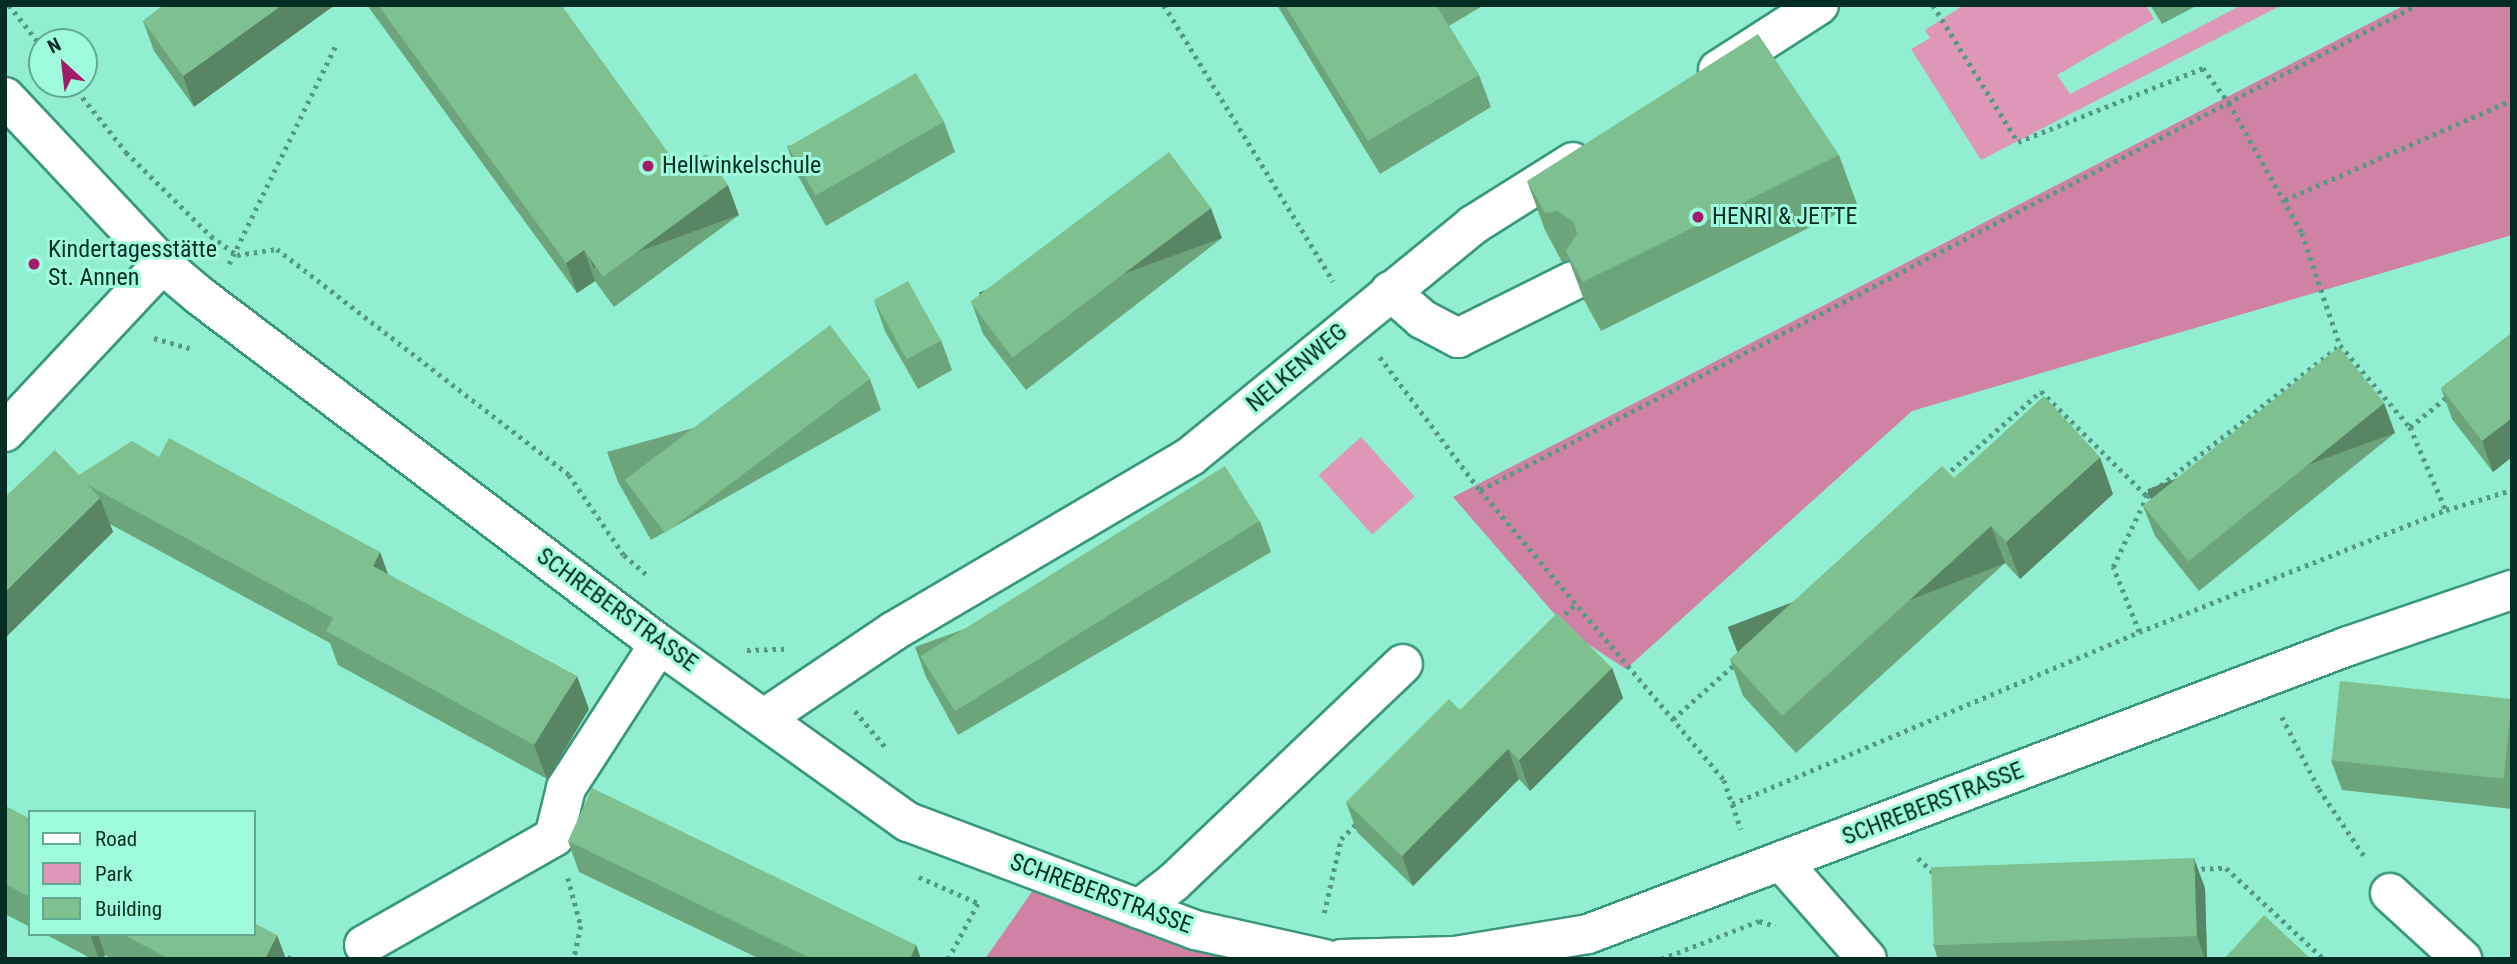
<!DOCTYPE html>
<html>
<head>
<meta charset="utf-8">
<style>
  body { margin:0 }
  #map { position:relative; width:2517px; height:964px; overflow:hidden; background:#92eed0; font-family:"Roboto Condensed",sans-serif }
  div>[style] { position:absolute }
  .green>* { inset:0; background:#de97b6; transform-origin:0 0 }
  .forest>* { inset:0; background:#d082a5 }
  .path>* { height:4.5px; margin-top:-2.25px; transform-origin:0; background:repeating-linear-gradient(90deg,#549984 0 3.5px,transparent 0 8.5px) }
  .roads { filter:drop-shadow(2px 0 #38977d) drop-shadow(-2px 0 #38977d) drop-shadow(0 2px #38977d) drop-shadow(0 -2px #38977d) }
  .minor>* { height:38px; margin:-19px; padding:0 19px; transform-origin:19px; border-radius:19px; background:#fff }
  .wall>* { inset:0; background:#6ca57b }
  .shaded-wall>* { inset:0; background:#588664; transform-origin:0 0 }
  .building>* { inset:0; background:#7ec08f; transform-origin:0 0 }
  .dots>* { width:19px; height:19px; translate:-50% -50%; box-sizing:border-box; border:4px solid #9ffbdd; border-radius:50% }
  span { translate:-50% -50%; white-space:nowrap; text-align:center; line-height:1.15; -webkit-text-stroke:6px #9ffbdd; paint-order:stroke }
  .poi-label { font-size:24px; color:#042d23 }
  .left { translate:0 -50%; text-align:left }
  .street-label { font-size:24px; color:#042d23 }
  .frame { position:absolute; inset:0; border:7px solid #042d23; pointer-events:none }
  .legend { position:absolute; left:28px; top:810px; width:228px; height:126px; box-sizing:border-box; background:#9ffbdd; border:2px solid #61a993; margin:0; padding:9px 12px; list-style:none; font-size:21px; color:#042d23 }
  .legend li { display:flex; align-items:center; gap:14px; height:35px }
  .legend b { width:35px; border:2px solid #61a993 }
  .north { position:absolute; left:28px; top:28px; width:70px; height:70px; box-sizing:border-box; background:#9ffbdd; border:2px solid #61a993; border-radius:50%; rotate:333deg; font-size:19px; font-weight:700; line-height:28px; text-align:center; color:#042d23 }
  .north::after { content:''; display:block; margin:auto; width:24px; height:32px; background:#a21c69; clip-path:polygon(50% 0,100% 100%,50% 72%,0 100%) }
</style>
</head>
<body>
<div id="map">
  <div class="green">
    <i style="clip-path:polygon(1964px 5px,2146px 5px,2154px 19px,2057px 75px,2070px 94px,2242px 5px,2282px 5px,1981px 160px,1911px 49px,1930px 38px,1925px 30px)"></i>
    <i style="left:1361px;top:437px;width:80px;height:57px;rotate:48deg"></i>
  </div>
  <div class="forest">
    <i style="clip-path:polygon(2405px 5px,2512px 5px,2512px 235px,1912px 411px,1626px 669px,1571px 633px,1453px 497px)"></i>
    <i style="clip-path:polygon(1045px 873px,1325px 959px,985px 959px)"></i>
  </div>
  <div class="path">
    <i style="left:9px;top:5px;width:53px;rotate:51.8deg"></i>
    <i style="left:1164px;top:5px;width:324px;rotate:58.5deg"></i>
    <i style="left:1933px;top:5px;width:161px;rotate:58.2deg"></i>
    <i style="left:2018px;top:142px;width:199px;rotate:-21.8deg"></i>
    <i style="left:2203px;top:68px;width:44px;rotate:53.4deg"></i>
    <i style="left:2229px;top:103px;width:149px;rotate:60.7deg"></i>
    <i style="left:2302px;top:233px;width:118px;rotate:71.3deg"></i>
    <i style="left:72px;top:84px;width:87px;rotate:51.5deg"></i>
    <i style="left:126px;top:152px;width:120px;rotate:44.7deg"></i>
    <i style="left:211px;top:236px;width:32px;rotate:36deg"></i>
    <i style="left:237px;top:255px;width:40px;rotate:-8.5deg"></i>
    <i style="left:277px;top:249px;width:369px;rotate:37.7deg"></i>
    <i style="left:569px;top:475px;width:97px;rotate:55.5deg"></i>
    <i style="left:624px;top:555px;width:29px;rotate:41deg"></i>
    <i style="left:2285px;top:200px;width:248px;rotate:-23.8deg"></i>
    <i style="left:229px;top:264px;width:244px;rotate:-64deg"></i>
    <i style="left:154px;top:338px;width:37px;rotate:16deg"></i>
    <i style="left:1380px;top:357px;width:166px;rotate:53.1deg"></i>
    <i style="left:1480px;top:490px;width:379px;rotate:49.9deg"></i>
    <i style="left:1724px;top:780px;width:52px;rotate:70.9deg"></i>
    <i style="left:2410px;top:427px;width:90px;rotate:66.6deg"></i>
    <i style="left:1945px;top:476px;width:128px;rotate:-41.5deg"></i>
    <i style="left:2041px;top:391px;width:149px;rotate:44.7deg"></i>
    <i style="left:2147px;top:496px;width:245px;rotate:-38deg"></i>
    <i style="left:2340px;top:345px;width:108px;rotate:49.5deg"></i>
    <i style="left:2410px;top:427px;width:49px;rotate:-39.2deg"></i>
    <i style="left:1480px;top:490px;width:1055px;rotate:-27.37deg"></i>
    <i style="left:1559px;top:620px;width:24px;rotate:-45deg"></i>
    <i style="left:2139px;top:632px;width:70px;rotate:-111.8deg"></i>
    <i style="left:2113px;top:567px;width:79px;rotate:-64.4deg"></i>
    <i style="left:747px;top:650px;width:37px;rotate:-2deg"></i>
    <i style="left:855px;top:711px;width:51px;rotate:49.8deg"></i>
    <i style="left:2282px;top:717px;width:81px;rotate:62.8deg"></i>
    <i style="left:2319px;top:789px;width:82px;rotate:55.9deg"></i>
    <i style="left:1673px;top:719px;width:83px;rotate:-41.6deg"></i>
    <i style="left:1732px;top:804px;width:442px;rotate:-22.9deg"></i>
    <i style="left:2139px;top:632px;width:330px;rotate:-21.7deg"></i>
    <i style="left:2446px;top:510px;width:69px;rotate:-16.9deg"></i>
    <i style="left:1918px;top:858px;width:25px;rotate:43deg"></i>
    <i style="left:2193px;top:869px;width:33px;rotate:-2deg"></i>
    <i style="left:2226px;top:868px;width:134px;rotate:42.9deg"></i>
    <i style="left:919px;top:877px;width:64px;rotate:23.8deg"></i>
    <i style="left:568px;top:878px;width:50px;rotate:74.8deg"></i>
    <i style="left:581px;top:926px;width:34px;rotate:102deg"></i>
    <i style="left:1324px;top:913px;width:76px;rotate:-77.1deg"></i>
    <i style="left:1341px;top:839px;width:24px;rotate:-45deg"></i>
    <i style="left:280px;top:953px;width:13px;rotate:27deg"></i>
    <i style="left:948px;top:959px;width:66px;rotate:-61.9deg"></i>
    <i style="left:1661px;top:959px;width:105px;rotate:-21.2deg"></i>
    <i style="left:1759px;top:921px;width:17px;rotate:17deg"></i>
  </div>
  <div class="roads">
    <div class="minor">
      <i style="left:1718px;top:70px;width:120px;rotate:-32.8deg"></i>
      <i style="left:5px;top:97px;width:229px;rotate:46.8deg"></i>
      <i style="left:162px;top:264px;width:50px;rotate:40.1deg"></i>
      <i style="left:200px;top:296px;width:576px;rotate:37.17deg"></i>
      <i style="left:659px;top:644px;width:306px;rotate:35.6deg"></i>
      <i style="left:908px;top:822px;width:307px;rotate:20.6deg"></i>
      <i style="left:1195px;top:930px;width:133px;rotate:12.6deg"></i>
      <i style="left:1390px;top:291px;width:43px;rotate:41.2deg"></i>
      <i style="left:1422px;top:319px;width:41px;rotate:27.8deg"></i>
      <i style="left:1458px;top:338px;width:128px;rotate:-26.4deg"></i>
      <i style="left:5px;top:432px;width:230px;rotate:-46.9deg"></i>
      <i style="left:766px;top:717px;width:154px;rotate:-33.9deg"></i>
      <i style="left:894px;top:631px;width:345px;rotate:-30.5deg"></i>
      <i style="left:1191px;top:456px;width:365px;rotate:-39.3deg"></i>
      <i style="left:1473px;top:225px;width:118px;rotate:-32.2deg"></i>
      <i style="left:1781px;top:861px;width:130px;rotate:48.7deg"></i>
      <i style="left:2390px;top:893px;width:98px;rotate:42.5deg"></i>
      <i style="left:1139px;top:909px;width:44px;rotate:-37.6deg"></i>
      <i style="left:1174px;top:882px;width:316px;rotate:-43.6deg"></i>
      <i style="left:364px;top:945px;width:219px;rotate:-29.6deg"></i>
      <i style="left:554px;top:837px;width:50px;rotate:-76.2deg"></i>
      <i style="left:566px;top:788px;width:171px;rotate:-57.1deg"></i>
      <i style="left:1341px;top:959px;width:114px;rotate:-1.5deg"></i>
      <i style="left:1455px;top:956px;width:135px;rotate:-9.4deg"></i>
      <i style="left:1588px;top:934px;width:813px;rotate:-20.75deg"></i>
      <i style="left:2348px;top:646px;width:173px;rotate:-18.9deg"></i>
    </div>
  </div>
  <div class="wall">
    <i style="clip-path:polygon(164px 5px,194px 107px,154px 51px,143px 21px)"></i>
    <i style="clip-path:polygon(367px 5px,561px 5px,682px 172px,739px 215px,614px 307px,595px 281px,577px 293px)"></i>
    <i style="clip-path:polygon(1277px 5px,1484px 5px,1449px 26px,1479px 75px,1491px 107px,1380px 174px)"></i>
    <i style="clip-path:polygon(2150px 5px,2198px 5px,2162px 24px)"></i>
    <i style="clip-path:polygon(944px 122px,955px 152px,826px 226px,798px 176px,787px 146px)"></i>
    <i style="clip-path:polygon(1839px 155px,1857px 204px,1601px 331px,1584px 300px,1569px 260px,1562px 262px,1545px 230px,1527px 181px)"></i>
    <i style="clip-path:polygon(1222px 238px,1026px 390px,983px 334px,972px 304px)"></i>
    <i style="clip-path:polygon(874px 300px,941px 340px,952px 370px,918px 389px,885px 331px)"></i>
    <i style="clip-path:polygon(2512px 333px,2512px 457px,2493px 472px,2452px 419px,2441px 388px)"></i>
    <i style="clip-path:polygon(870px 379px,881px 410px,651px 540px,618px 482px,607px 452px)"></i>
    <i style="clip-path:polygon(2384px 403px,2395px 433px,2199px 591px,2155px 536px,2143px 506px)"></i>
    <i style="clip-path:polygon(79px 475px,380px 552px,388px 574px,589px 709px,547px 779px,338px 665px,330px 643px,110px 524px,113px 532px,5px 638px,5px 497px)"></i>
    <i style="clip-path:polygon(1954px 478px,2113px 494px,2020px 579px,2005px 563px,1796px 753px,1743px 696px,1730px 659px)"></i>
    <i style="clip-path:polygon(1260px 521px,1271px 552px,958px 735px,926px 677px,915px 647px)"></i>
    <i style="clip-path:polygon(1612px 668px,1623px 698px,1530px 791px,1519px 779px,1413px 886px,1357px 832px,1346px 802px,1460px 710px)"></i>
    <i style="clip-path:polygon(2512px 699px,2512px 809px,2342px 790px,2331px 760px)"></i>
    <i style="clip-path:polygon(5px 806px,30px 819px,30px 927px,5px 914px)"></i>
    <i style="clip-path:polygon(568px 841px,916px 945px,921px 959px,760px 959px,579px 872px)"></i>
    <i style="clip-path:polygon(2205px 888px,2207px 959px,1938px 959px,1933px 944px)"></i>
    <i style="clip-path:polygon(45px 934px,254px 934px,286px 959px,112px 959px,105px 955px,103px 959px,92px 959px)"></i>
  </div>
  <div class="shaded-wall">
    <i style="clip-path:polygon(282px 5px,335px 5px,194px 107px,183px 76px)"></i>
    <i style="left:728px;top:185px;width:32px;height:155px;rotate:70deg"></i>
    <i style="left:1211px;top:208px;width:32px;height:247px;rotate:70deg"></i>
    <i style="clip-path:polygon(584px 250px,595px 281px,577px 293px,566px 263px)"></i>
    <i style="left:2384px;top:403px;width:32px;height:252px;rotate:70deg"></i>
    <i style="clip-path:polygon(2512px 418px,2512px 457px,2493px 472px,2482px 441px)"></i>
    <i style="clip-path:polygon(2100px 457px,2113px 494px,2020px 579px,2006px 542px)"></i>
    <i style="clip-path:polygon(100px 498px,113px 532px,5px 638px,5px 592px)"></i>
    <i style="left:1991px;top:526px;width:40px;height:282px;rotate:69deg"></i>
    <i style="clip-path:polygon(380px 552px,392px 586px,373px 566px)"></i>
    <i style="clip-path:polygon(1612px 668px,1623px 698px,1530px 791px,1519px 760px)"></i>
    <i style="clip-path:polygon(577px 676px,589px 709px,547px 779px,534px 745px)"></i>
    <i style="clip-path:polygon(1508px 749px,1519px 779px,1413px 886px,1402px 856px)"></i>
    <i style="clip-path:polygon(2194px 858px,2205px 888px,2207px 959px,2205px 959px,2197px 936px)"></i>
    <i style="clip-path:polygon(90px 934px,98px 934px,105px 955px,103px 959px,99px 959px)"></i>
    <i style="clip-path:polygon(277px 935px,286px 959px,265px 959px)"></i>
    <i style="clip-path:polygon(916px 945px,921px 959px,910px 959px)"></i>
  </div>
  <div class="building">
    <i style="clip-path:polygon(164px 5px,282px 5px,183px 76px,143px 21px)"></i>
    <i style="clip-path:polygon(378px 5px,561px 5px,682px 172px,706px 154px,728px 185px,603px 277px,584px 250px,566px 263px)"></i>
    <i style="clip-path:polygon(1285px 5px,1436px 5px,1479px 75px,1368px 141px)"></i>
    <i style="clip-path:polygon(1758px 34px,1839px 155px,1583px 282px,1566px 251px,1577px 234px,1574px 222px,1557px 211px,1545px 213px,1527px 181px)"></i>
    <i style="left:916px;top:73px;width:56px;height:148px;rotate:60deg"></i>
    <i style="left:1169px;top:152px;width:70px;height:249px;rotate:53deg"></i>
    <i style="left:908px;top:281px;width:68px;height:39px;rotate:61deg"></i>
    <i style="left:830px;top:325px;width:67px;height:257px;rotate:53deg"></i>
    <i style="clip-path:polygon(2512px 333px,2512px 418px,2482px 441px,2441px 388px)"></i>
    <i style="left:2339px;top:347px;width:72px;height:252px;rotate:51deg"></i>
    <i style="clip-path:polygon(2044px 396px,2100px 457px,2006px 542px,1991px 526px,1782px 716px,1730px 659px,1942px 466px,1954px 478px)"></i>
    <i style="clip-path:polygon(169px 438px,380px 552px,373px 566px,577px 676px,534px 745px,326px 631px,333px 618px,88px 485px,100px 498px,5px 592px,5px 497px,55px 450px,79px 475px,132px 441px,159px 457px)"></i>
    <i style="left:1225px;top:466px;width:65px;height:359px;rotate:58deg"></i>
    <i style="clip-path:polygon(1557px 613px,1612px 668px,1519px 760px,1508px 749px,1402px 856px,1346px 802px,1449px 699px,1460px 710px)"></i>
    <i style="left:2340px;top:681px;width:173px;height:80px;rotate:6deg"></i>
    <i style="clip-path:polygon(592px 788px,916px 945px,910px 959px,812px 959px,568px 841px)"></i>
    <i style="clip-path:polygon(5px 806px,30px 819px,30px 897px,5px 884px)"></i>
    <i style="left:2194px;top:858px;width:78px;height:263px;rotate:88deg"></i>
    <i style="clip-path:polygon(2264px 915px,2311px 959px,2224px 959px)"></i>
    <i style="clip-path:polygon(254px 923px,277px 935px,265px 959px,170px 959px,122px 934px,254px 934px)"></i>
  </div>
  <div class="dots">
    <i style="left:648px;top:166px;background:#a21c69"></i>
    <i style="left:1698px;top:217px;background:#a21c69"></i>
    <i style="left:34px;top:264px;background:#a21c69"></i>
  </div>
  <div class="poi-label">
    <span class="left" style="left:662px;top:166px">Hellwinkelschule</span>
    <span class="left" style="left:1712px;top:217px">HENRI &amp; JETTE</span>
    <span class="left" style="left:48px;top:264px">Kindertagesstätte<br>St. Annen</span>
  </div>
  <div class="street-label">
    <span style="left:1297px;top:368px;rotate:-40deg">NELKENWEG</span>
    <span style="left:617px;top:610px;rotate:36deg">SCHREBERSTRASSE</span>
    <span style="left:1933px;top:804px;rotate:-21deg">SCHREBERSTRASSE</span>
    <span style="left:1101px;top:894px;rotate:20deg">SCHREBERSTRASSE</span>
  </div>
  <div class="frame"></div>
  <ul class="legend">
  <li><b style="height:9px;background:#fff"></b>Road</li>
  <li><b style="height:19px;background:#de97b6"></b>Park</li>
  <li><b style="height:19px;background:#7ec08f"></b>Building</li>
  </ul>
  <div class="north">N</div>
</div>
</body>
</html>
